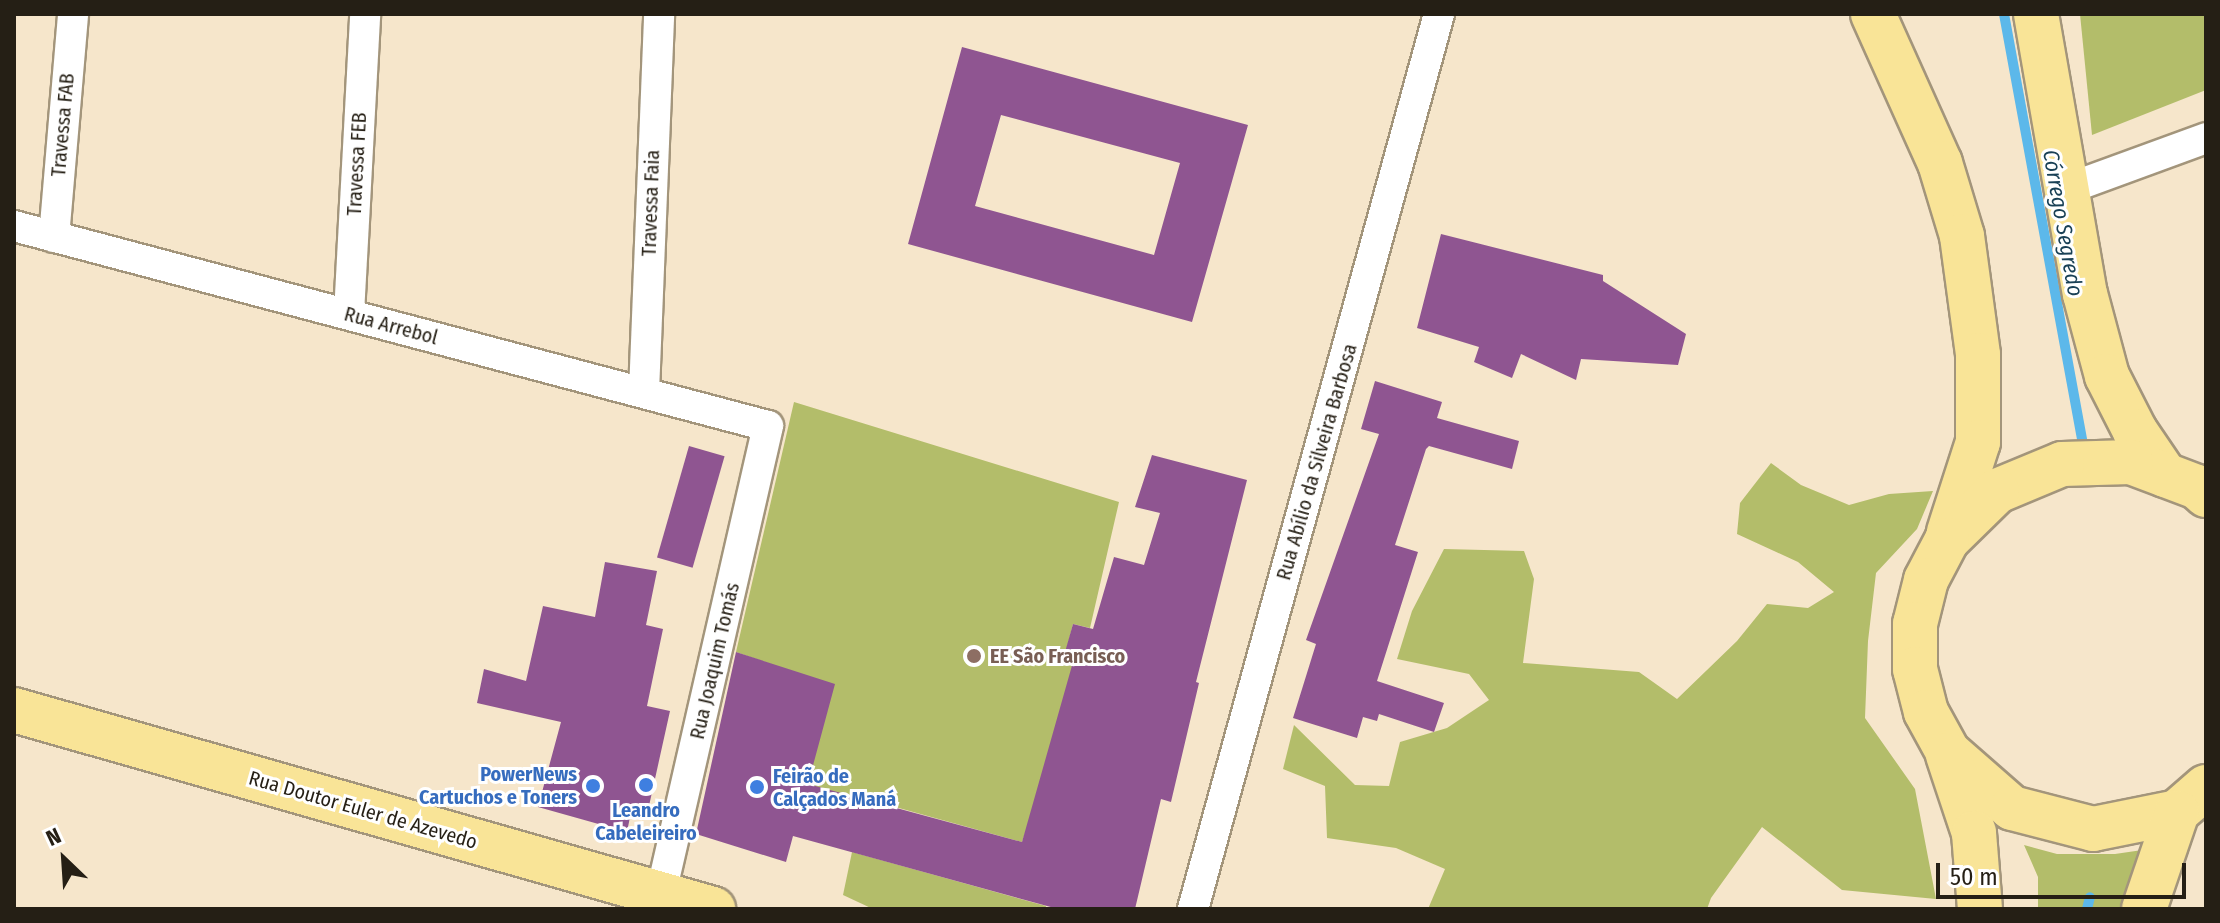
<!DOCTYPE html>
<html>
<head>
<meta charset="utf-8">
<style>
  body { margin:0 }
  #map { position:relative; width:2220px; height:923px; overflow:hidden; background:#f6e6cb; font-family:"Fira Sans Condensed",sans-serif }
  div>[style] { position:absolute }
  .green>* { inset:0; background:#b3bd6a }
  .stream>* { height:10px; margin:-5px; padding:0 5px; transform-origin:5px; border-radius:5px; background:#5cb8ea }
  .building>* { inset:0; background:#8f5591; transform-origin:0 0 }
  .roads { filter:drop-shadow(2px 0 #a3957b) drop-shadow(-2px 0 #a3957b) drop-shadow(0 2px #a3957b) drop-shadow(0 -2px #a3957b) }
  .street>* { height:30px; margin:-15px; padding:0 15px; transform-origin:15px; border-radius:15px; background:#fff }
  .primary>* { height:44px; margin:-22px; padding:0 22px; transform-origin:22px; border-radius:22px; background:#f9e497 }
  .dots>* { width:22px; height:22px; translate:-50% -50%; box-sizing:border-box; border:4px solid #fff; border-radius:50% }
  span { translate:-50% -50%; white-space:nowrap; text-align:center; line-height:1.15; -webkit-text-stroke:6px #fff; paint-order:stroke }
  .street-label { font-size:20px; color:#251f15 }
  .education-label { font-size:20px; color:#785e54; font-weight:700 }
  .left { translate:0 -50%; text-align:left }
  .shop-label { font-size:20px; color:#366cbe; font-weight:700 }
  .right { translate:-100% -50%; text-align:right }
  .water-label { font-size:22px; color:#194055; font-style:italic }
  .frame { position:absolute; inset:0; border:16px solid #251f15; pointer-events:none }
  .north { position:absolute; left:24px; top:819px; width:80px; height:80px; -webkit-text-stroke:6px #fff; paint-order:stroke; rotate:335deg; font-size:22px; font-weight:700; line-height:32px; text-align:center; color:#251f15 }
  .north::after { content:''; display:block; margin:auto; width:28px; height:36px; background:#251f15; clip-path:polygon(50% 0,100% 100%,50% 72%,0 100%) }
  .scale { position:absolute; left:1936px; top:863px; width:250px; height:36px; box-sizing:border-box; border:4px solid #251f15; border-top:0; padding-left:10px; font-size:24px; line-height:28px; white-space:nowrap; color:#251f15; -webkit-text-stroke:6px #fff; paint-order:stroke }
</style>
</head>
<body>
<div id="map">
  <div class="green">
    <i style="clip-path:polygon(2080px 14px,2206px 14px,2206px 90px,2092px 135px)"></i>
    <i style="clip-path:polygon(794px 402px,1119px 502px,1090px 628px,1073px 624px,1064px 659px,1084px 665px,1022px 842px,852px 795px,840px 837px,797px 824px,833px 686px,736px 652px)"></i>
    <i style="clip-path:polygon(1771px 463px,1801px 485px,1849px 505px,1889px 494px,1933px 491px,1917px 529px,1876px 573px,1868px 641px,1865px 718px,1915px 789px,1936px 899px,1842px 890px,1762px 827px,1711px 898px,1707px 909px,1428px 909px,1445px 869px,1396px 848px,1327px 838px,1325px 786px,1283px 769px,1294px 725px,1355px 785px,1389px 786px,1400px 742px,1447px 728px,1489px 700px,1469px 674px,1397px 659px,1412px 611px,1444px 549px,1524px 551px,1534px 579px,1523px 663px,1639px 672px,1677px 699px,1737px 641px,1767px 604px,1808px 608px,1834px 592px,1798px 562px,1737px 534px,1740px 503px)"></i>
    <i style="clip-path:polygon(2024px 845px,2057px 854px,2115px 854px,2156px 848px,2129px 909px,2038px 909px,2038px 877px)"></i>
    <i style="clip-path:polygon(852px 852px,1046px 906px,1045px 909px,873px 909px,843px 895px)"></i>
  </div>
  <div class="stream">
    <i style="left:2004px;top:14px;width:432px;rotate:79.6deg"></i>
    <i style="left:2087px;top:909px;width:12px;rotate:-76deg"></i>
  </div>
  <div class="building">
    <i style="clip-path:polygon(evenodd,962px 47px,1248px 125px,1192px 322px,908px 244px,962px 47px,1001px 115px,1180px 163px,1154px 255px,975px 206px,1001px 115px)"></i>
    <i style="clip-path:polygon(1441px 234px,1603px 275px,1603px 281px,1686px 334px,1678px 365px,1581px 359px,1576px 380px,1521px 354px,1512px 378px,1474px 362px,1479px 347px,1417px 328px)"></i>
    <i style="clip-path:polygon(1375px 381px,1442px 402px,1437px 418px,1519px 441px,1512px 469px,1429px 446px,1426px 449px,1395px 545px,1418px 552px,1377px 681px,1444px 703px,1434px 732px,1379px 714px,1377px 721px,1363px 717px,1357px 738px,1293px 718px,1316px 644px,1306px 640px,1379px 434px,1361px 429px)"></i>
    <i style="left:689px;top:446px;width:37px;height:116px;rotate:16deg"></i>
    <i style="clip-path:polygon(1152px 455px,1247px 480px,1196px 682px,1199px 683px,1171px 802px,1161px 799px,1135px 909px,1058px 909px,793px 836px,786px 862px,696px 834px,736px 652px,835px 684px,808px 784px,1022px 842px,1073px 662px,1063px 659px,1073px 624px,1093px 629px,1114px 557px,1144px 565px,1160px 513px,1135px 507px)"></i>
    <i style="clip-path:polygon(605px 562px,657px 571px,646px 625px,663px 629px,647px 706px,670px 711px,647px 815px,631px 812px,627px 832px,538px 807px,561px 722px,477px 703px,484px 669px,526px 681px,543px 606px,595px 617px)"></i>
  </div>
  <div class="roads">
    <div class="street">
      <i style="left:2067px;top:189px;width:148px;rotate:-20.1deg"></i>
      <i style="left:14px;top:226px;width:780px;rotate:14.86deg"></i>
      <i style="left:768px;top:426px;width:481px;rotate:102.9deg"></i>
      <i style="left:54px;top:237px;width:224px;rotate:-85.1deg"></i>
      <i style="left:349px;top:314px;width:300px;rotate:-86.9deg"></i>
      <i style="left:644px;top:392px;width:378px;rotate:-87.7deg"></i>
      <i style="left:1193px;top:909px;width:928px;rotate:-74.63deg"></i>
    </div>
    <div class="primary">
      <i style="left:1873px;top:14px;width:163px;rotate:65.8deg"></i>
      <i style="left:1940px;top:163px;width:76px;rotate:73.2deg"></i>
      <i style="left:1962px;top:236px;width:120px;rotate:82.3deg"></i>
      <i style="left:1978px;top:355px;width:87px;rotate:90deg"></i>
      <i style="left:1978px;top:442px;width:95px;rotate:107.9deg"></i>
      <i style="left:2036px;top:14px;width:284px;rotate:80.1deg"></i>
      <i style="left:2085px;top:294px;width:85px;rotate:75deg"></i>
      <i style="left:2107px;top:376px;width:62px;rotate:63deg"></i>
      <i style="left:2135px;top:431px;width:53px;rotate:55.7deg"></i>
      <i style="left:2206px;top:495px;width:12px;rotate:-138deg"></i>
      <i style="left:2197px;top:487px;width:71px;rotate:-159.3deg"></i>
      <i style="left:2131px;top:462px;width:69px;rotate:178.3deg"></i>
      <i style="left:2062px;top:464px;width:70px;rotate:157.4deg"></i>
      <i style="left:1997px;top:491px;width:70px;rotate:135.6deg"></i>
      <i style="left:1947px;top:540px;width:45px;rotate:117.7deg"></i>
      <i style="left:1926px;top:580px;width:45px;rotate:104deg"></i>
      <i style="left:1915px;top:624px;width:45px;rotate:90deg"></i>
      <i style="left:1915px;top:669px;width:44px;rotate:75.7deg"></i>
      <i style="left:1926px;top:712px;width:46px;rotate:61.2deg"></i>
      <i style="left:1948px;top:752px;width:85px;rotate:41.2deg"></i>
      <i style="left:2012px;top:808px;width:84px;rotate:14.5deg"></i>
      <i style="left:2093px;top:829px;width:86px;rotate:-11.4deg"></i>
      <i style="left:2177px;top:812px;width:38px;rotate:-41deg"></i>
      <i style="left:14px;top:710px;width:727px;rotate:15.89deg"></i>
      <i style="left:1948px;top:755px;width:82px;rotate:71.6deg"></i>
      <i style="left:1974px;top:833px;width:76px;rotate:85.5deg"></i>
      <i style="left:2144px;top:909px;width:102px;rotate:-71.2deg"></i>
    </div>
  </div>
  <div class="dots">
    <i style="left:974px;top:656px;background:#8d6e63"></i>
    <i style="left:646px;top:785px;background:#3f7fe0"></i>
    <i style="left:593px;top:786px;background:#3f7fe0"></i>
    <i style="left:757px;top:787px;background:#3f7fe0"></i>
  </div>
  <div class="street-label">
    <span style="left:63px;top:125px;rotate:-85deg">Travessa FAB</span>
    <span style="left:357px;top:164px;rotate:-87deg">Travessa FEB</span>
    <span style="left:651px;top:203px;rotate:-88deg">Travessa Faia</span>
    <span style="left:391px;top:326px;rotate:15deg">Rua Arrebol</span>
    <span style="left:1317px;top:462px;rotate:-74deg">Rua Abílio da Silveira Barbosa</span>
    <span style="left:715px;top:661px;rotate:-77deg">Rua Joaquim Tomás</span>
    <span style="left:363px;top:810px;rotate:16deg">Rua Doutor Euler de Azevedo</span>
  </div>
  <div class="education-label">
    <span class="left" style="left:990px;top:656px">EE São Francisco</span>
  </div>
  <div class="shop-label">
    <span class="right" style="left:577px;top:786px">PowerNews<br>Cartuchos e Toners</span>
    <span class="left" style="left:773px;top:788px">Feirão de<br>Calçados Maná</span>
    <span style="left:646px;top:822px">Leandro<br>Cabeleireiro</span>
  </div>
  <div class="water-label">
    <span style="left:2063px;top:223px;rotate:80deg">Córrego Segredo</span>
  </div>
  <div class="frame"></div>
  <div class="north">N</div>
  <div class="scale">50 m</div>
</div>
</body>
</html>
